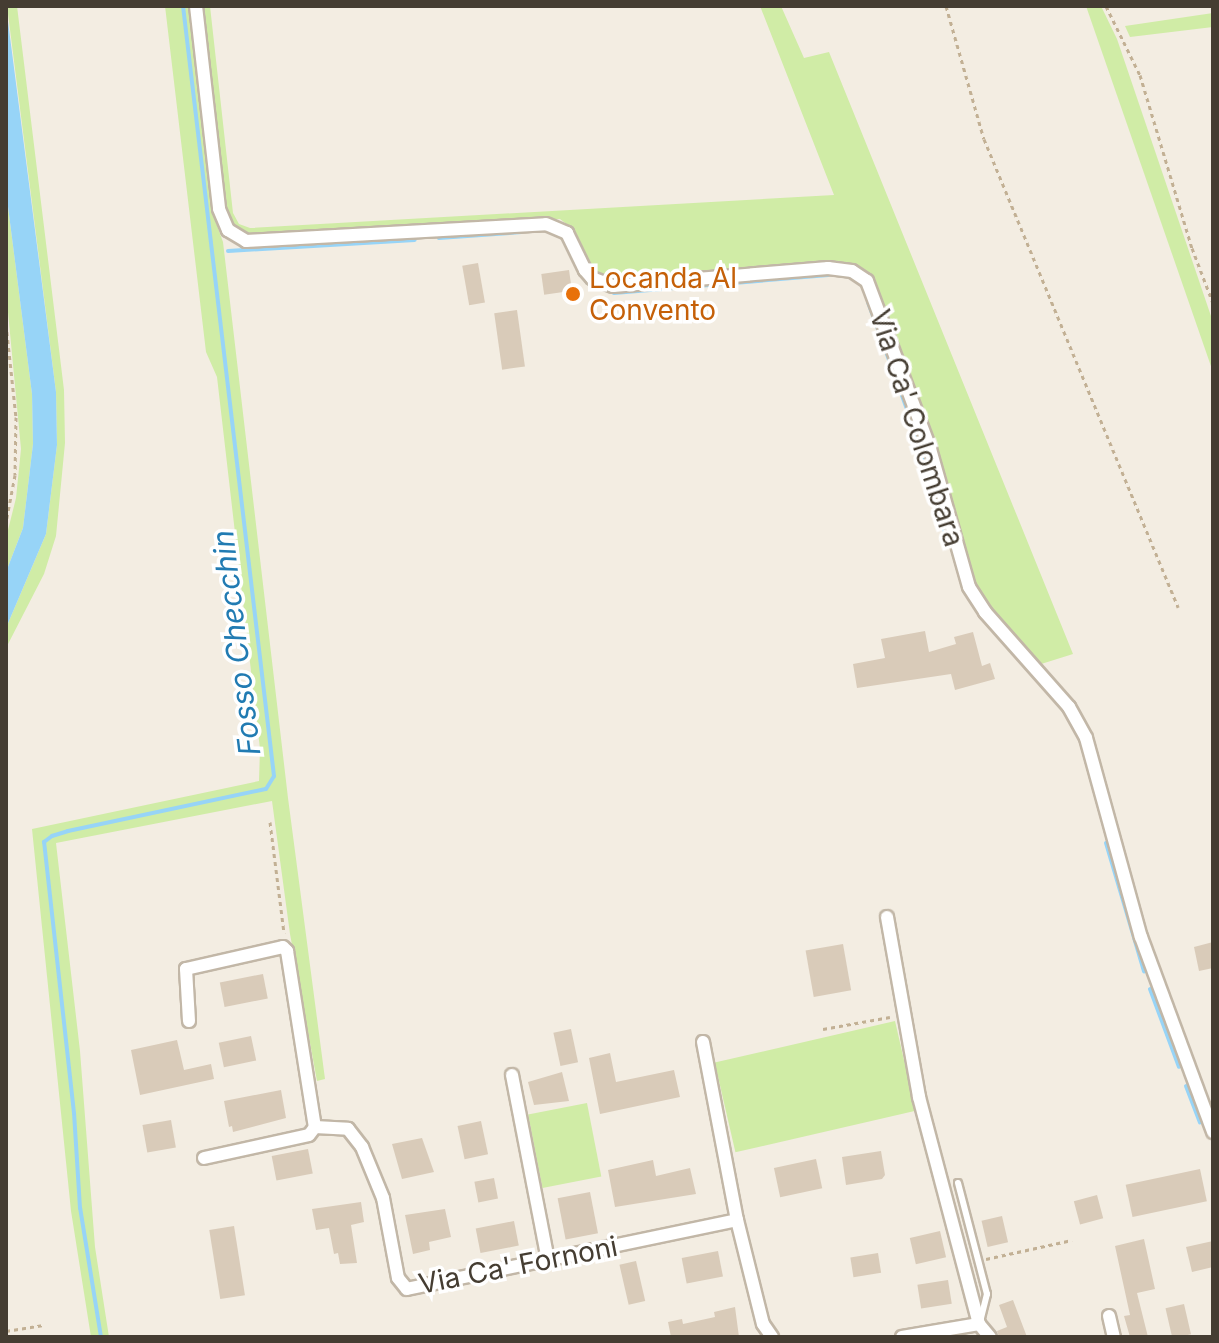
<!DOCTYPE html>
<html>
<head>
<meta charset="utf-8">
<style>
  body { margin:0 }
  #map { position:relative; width:1219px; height:1343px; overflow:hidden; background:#f3ede2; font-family:Inter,sans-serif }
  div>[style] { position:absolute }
  .green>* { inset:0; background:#d0eca6; transform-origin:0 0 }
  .water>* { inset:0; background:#97d4f7 }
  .stream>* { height:4px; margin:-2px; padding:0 2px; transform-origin:2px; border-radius:2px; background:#97d4f7 }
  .building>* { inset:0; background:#d9cbb9; transform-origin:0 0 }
  .path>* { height:3px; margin-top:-1.5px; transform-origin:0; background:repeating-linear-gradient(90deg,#c2b094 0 4px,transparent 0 8px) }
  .roads { filter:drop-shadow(2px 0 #c2b7a7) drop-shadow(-2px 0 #c2b7a7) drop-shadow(0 2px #c2b7a7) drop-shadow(0 -2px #c2b7a7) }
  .service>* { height:6px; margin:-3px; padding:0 3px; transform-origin:3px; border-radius:3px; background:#fff }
  .minor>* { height:12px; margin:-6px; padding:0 6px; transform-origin:6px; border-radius:6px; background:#fff }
  .dots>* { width:22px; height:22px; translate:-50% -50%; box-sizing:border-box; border:4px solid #fff; border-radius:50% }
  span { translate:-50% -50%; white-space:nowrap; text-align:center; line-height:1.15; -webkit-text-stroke:7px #fff; paint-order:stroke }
  .food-label { font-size:28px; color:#c56008 }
  .left { translate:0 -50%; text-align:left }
  .street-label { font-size:28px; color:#453d32 }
  .water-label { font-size:30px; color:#217bb2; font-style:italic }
  .frame { position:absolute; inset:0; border:8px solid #453d32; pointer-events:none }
</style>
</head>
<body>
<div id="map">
  <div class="green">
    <i style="clip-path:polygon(7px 6px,17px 6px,64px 390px,65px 443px,56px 536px,44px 574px,6px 648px,6px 628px,46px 534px,57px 445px,56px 392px)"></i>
    <i style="clip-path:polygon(165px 6px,188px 6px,214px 217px,223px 242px,288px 798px,325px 1079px,317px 1081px,290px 934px,272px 801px,56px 843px,80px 1051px,95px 1247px,109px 1337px,91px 1337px,71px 1211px,32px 829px,259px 781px,260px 749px,217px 377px,206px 352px)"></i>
    <i style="clip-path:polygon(200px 6px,210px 6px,233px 213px,239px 224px,250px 228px,834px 195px,760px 6px,781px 6px,804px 58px,829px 52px,1073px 654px,1038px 665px,980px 596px,968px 573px,869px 276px,863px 269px,827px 263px,624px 281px,603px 279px,586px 260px,573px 229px,560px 219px,248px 237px,233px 228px,224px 212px)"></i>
    <i style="clip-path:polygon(1086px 6px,1101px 6px,1117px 39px,1213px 322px,1213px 372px)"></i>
    <i style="clip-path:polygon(1213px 13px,1213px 27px,1130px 37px,1125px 26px)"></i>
    <i style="clip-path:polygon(6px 191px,32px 394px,33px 444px,23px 528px,6px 572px,6px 538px,16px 498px,21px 449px,6px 291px)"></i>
    <i style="left:895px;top:1021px;width:92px;height:185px;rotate:77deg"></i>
    <i style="left:587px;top:1103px;width:75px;height:60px;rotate:79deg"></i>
  </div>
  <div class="water">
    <i style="clip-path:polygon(6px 6px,56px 392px,57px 445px,46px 534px,6px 628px,6px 572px,23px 528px,33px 444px,32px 394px,6px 191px)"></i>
  </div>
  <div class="stream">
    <i style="left:439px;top:238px;width:83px;rotate:-4.1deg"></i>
    <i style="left:228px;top:251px;width:187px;rotate:-3.4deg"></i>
    <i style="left:614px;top:293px;width:215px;rotate:-4.8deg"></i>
    <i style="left:868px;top:302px;width:129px;rotate:70deg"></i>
    <i style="left:912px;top:423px;width:115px;rotate:73.3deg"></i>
    <i style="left:1106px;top:843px;width:134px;rotate:73.5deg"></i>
    <i style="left:1150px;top:989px;width:83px;rotate:69.6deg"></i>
    <i style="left:1186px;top:1086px;width:39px;rotate:69deg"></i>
    <i style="left:101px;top:1337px;width:131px;rotate:-99.2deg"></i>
    <i style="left:80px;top:1208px;width:95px;rotate:-93.6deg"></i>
    <i style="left:74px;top:1113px;width:273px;rotate:-96.3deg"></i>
    <i style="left:44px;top:842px;width:10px;rotate:-37deg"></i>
    <i style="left:52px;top:836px;width:17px;rotate:-17deg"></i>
    <i style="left:68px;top:831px;width:202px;rotate:-12deg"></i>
    <i style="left:266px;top:789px;width:15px;rotate:-58deg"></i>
    <i style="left:274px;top:776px;width:775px;rotate:-96.74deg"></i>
  </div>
  <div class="building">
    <i style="left:478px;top:263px;width:40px;height:16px;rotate:80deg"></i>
    <i style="left:569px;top:270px;width:21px;height:28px;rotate:82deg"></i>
    <i style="left:517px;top:310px;width:57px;height:23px;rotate:82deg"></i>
    <i style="clip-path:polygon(925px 631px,929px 652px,956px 644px,954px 637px,973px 632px,982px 666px,990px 663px,995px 679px,955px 690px,951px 674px,857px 688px,853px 664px,885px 658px,881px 639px)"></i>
    <i style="clip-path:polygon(1213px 942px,1213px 968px,1199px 971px,1194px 947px)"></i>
    <i style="left:843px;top:944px;width:47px;height:38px;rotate:80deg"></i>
    <i style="left:263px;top:974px;width:25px;height:44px;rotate:79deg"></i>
    <i style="left:571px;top:1029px;width:34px;height:18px;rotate:78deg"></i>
    <i style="left:251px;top:1036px;width:25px;height:33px;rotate:78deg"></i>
    <i style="clip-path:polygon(177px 1040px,184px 1070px,211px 1064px,214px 1079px,140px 1095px,131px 1050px)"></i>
    <i style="clip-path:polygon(610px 1053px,616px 1082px,674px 1070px,680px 1097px,600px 1114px,589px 1058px)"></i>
    <i style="clip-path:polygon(562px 1072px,569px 1101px,534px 1105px,528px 1082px)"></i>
    <i style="clip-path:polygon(281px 1090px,286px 1118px,233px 1132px,232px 1126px,229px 1127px,224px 1101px)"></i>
    <i style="left:171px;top:1120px;width:28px;height:29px;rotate:80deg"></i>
    <i style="left:481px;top:1121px;width:34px;height:24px;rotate:78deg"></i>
    <i style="clip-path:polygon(422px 1138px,434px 1172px,402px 1179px,392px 1144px)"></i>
    <i style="left:308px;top:1149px;width:25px;height:37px;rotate:79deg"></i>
    <i style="clip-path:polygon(881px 1151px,885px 1175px,882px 1179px,846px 1185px,842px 1157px)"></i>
    <i style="left:816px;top:1159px;width:30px;height:43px;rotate:78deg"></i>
    <i style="clip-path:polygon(653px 1160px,656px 1176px,690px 1168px,696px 1194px,615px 1207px,608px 1170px)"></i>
    <i style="left:1200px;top:1169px;width:33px;height:76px;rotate:78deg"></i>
    <i style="left:494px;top:1178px;width:21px;height:20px;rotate:79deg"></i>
    <i style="left:590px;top:1192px;width:42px;height:33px;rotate:79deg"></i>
    <i style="left:1097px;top:1195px;width:24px;height:24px;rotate:75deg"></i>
    <i style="clip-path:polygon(361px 1202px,364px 1222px,351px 1225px,357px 1263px,340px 1264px,338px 1253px,334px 1254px,329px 1228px,316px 1230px,312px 1209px)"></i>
    <i style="clip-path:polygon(445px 1209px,451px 1237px,429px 1242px,430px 1250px,413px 1254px,405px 1215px)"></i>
    <i style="left:1002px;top:1216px;width:27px;height:21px;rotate:77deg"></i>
    <i style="left:514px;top:1221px;width:25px;height:39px;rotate:79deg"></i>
    <i style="left:234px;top:1226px;width:70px;height:25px;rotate:81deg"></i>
    <i style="left:940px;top:1231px;width:27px;height:31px;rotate:77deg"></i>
    <i style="clip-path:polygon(1144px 1239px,1155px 1289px,1137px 1293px,1148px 1337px,1130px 1337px,1124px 1316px,1130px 1315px,1115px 1246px)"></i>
    <i style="clip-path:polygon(1213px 1241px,1213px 1267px,1192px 1272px,1186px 1247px)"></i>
    <i style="left:718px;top:1251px;width:26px;height:37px;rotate:79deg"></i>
    <i style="left:878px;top:1253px;width:20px;height:28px;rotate:81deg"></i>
    <i style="left:636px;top:1261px;width:41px;height:17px;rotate:77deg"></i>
    <i style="left:948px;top:1280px;width:24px;height:31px;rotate:81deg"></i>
    <i style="clip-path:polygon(1013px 1300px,1027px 1337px,999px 1337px,997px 1331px,1007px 1327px,999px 1305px)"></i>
    <i style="left:1184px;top:1304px;width:31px;height:19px;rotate:77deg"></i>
    <i style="clip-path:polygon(735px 1307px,739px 1337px,671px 1337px,668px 1322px,682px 1319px,683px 1324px,715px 1317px,714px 1312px)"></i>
  </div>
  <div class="path">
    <i style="left:946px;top:6px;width:138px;rotate:74.1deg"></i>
    <i style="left:984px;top:139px;width:507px;rotate:67.48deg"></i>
    <i style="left:1106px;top:6px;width:77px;rotate:63.8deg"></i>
    <i style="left:1140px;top:75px;width:181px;rotate:73.3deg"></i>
    <i style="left:1192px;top:248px;width:59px;rotate:69.1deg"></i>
    <i style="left:6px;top:324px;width:94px;rotate:83.9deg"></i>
    <i style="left:16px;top:417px;width:58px;rotate:91deg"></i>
    <i style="left:15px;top:475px;width:48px;rotate:100.8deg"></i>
    <i style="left:270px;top:822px;width:112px;rotate:82.8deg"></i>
    <i style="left:823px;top:1029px;width:68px;rotate:-10.2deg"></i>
    <i style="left:986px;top:1259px;width:88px;rotate:-12.5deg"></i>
    <i style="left:6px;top:1331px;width:38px;rotate:-9deg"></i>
  </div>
  <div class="roads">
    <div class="service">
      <i style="left:958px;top:1183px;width:115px;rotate:75.4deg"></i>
      <i style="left:987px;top:1294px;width:29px;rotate:104deg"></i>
    </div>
    <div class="minor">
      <i style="left:196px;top:6px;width:204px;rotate:83.5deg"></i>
      <i style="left:219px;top:209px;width:23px;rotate:67deg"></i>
      <i style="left:228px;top:230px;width:21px;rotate:31deg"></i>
      <i style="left:246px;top:241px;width:300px;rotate:-3.2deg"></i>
      <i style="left:546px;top:224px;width:23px;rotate:23deg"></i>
      <i style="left:567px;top:233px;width:41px;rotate:64.1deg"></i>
      <i style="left:585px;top:270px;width:11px;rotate:49deg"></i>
      <i style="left:592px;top:278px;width:22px;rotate:21deg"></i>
      <i style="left:613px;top:286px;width:216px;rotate:-4.8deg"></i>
      <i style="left:828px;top:268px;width:24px;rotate:7deg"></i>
      <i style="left:852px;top:271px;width:18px;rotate:34deg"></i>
      <i style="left:867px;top:281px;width:179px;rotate:69.4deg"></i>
      <i style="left:930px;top:449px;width:143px;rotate:74.2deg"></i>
      <i style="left:969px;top:587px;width:30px;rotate:57deg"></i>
      <i style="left:985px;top:612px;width:127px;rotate:48.5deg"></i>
      <i style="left:1069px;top:707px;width:35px;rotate:61deg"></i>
      <i style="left:1086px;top:738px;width:206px;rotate:74.6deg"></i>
      <i style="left:1141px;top:937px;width:208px;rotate:69.7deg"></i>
      <i style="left:887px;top:917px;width:183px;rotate:79.9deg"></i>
      <i style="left:919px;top:1097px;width:235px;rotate:75.2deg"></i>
      <i style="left:189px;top:1021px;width:52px;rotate:-93.3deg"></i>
      <i style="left:186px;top:969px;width:99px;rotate:-12.8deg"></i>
      <i style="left:283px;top:947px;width:6px;rotate:45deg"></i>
      <i style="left:287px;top:951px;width:178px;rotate:81deg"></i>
      <i style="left:315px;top:1127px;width:33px;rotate:3deg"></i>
      <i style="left:348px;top:1129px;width:23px;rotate:52deg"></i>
      <i style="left:362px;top:1147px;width:55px;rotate:67.6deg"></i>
      <i style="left:383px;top:1198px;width:81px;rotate:79.4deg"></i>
      <i style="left:398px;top:1278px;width:14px;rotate:51deg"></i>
      <i style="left:407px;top:1289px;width:337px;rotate:-11.8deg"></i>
      <i style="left:703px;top:1042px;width:181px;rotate:79.2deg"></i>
      <i style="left:737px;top:1220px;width:107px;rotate:76deg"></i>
      <i style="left:763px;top:1324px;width:16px;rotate:55deg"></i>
      <i style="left:512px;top:1075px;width:189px;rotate:79deg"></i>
      <i style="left:204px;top:1158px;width:107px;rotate:-12.4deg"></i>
      <i style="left:309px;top:1135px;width:10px;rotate:-53deg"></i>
      <i style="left:1109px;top:1316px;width:22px;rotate:77deg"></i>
      <i style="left:902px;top:1337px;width:78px;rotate:-9.6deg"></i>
      <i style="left:979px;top:1324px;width:17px;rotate:50deg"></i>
    </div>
  </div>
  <div class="dots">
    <i style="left:573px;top:294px;background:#e8710a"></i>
  </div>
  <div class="food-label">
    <span class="left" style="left:589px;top:294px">Locanda Al<br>Convento</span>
  </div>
  <div class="street-label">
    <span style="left:917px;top:428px;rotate:72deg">Via Ca' Colombara</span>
    <span style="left:518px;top:1265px;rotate:-11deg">Via Ca' Fornoni</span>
  </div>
  <div class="water-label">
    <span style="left:236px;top:643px;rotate:-97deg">Fosso Checchin</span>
  </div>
  <div class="frame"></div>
</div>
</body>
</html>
